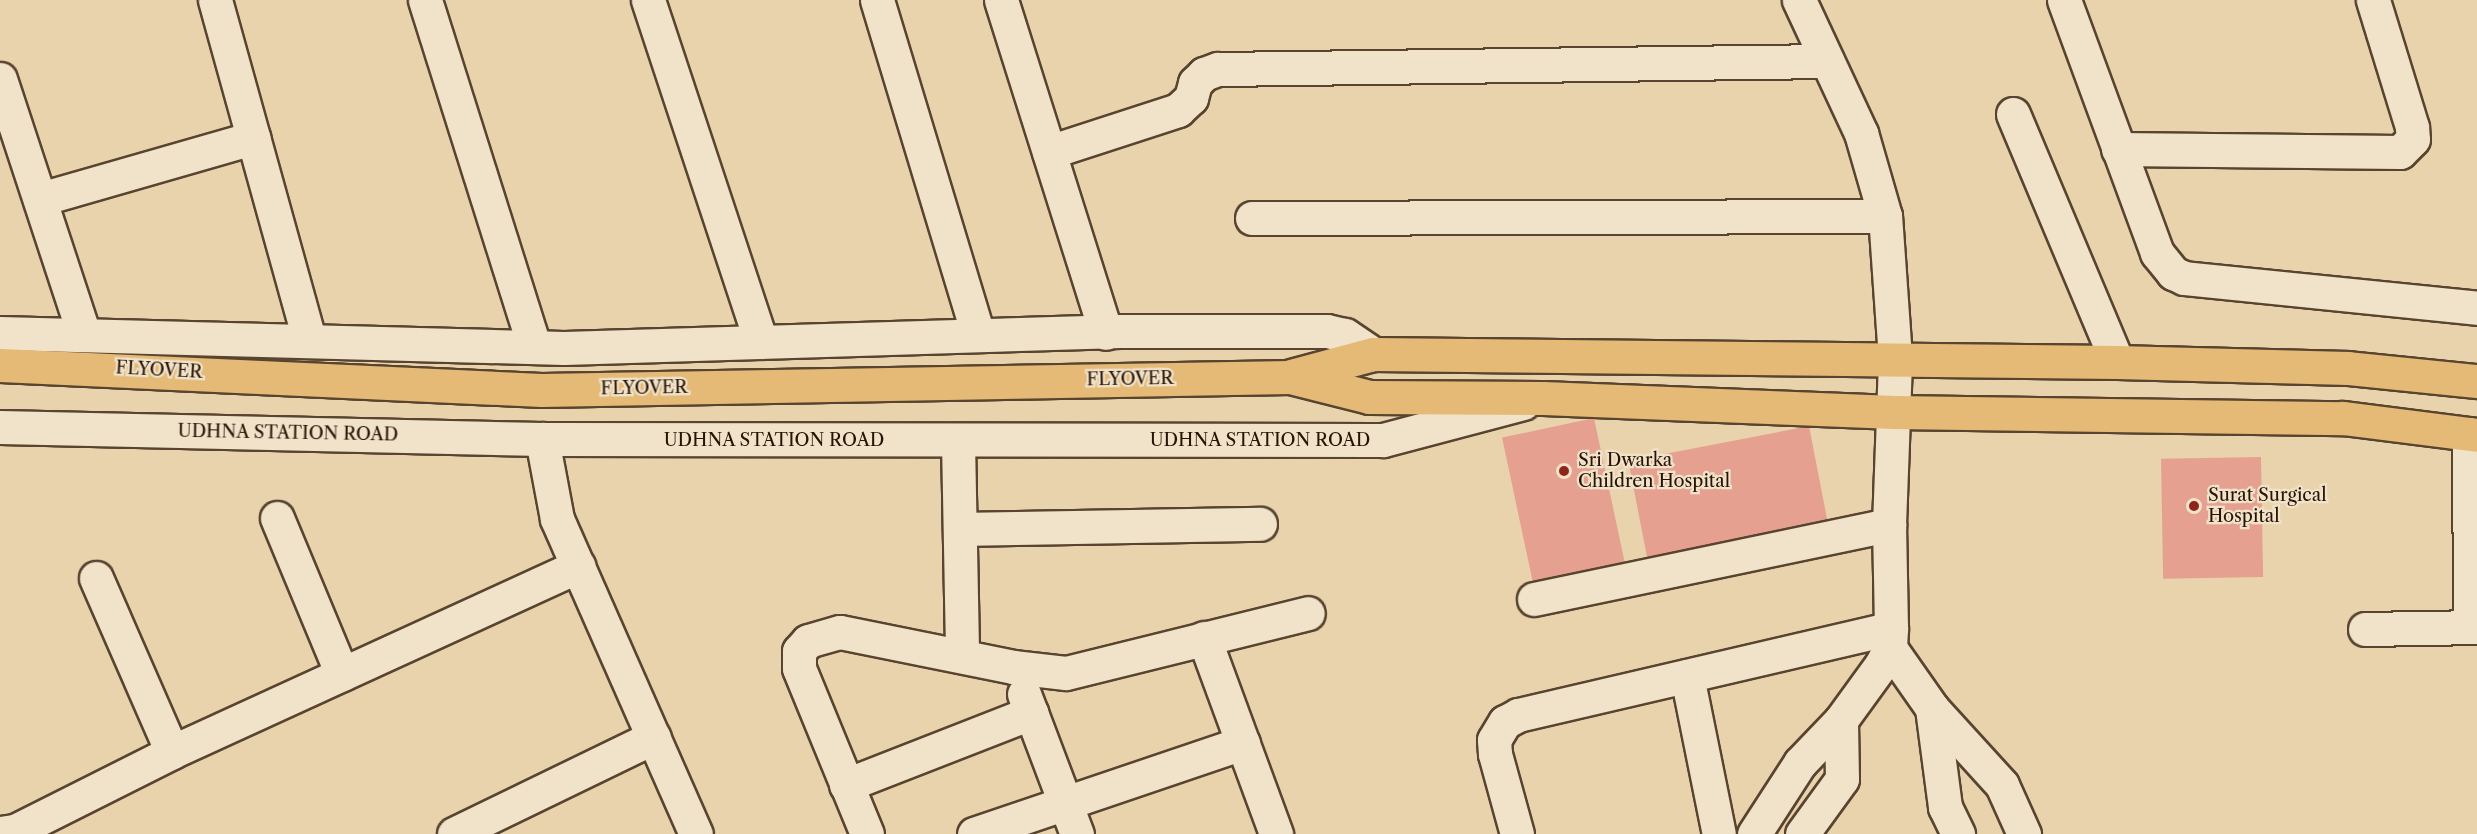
<!DOCTYPE html>
<html>
<head>
<meta charset="utf-8">
<style>
  body { margin:0 }
  #map { position:relative; width:2477px; height:834px; overflow:hidden; background:#e9d3ad; font-family:"Libre Caslon Text",serif }
  div>[style] { position:absolute }
  .building>* { inset:0; background:#e5a090; transform-origin:0 0 }
  .roads { filter:drop-shadow(2px 0 #58442f) drop-shadow(-2px 0 #58442f) drop-shadow(0 2px #58442f) drop-shadow(0 -2px #58442f) }
  .minor>* { height:33px; margin:-16.5px; padding:0 16.5px; transform-origin:16.5px; border-radius:16.5px; background:#f1e2ca }
  .major>* { height:33px; margin:-16.5px; padding:0 16.5px; transform-origin:16.5px; border-radius:16.5px; background:#e4ba76 }
  .dots>* { width:16px; height:16px; translate:-50% -50%; box-sizing:border-box; border:3px solid #f1e2ca; border-radius:50% }
  span { translate:-50% -50%; white-space:nowrap; text-align:center; line-height:1.15; -webkit-text-stroke:4.5px #f1e2ca; paint-order:stroke }
  .street-label { font-size:18px; color:#271405 }
  .poi-label { font-size:18px; color:#271405 }
  .left { translate:0 -50%; text-align:left }
</style>
</head>
<body>
<div id="map">
  <div class="building">
    <i style="left:1594px;top:418px;width:149px;height:94px;rotate:78deg"></i>
    <i style="left:1809px;top:426px;width:99px;height:184px;rotate:79deg"></i>
    <i style="left:2261px;top:457px;width:120px;height:100px;rotate:89deg"></i>
  </div>
  <div class="roads">
    <div class="minor">
      <i style="left:215px;top:0;width:351px;rotate:74.5deg"></i>
      <i style="left:425px;top:0;width:363px;rotate:72.5deg"></i>
      <i style="left:648px;top:0;width:360px;rotate:71.7deg"></i>
      <i style="left:877px;top:0;width:350px;rotate:73.2deg"></i>
      <i style="left:1001px;top:0;width:349px;rotate:72.5deg"></i>
      <i style="left:2064px;top:0;width:270px;rotate:69.8deg"></i>
      <i style="left:2157px;top:253px;width:26px;rotate:51deg"></i>
      <i style="left:2173px;top:273px;width:12px;rotate:24deg"></i>
      <i style="left:2184px;top:278px;width:295px;rotate:5.8deg"></i>
      <i style="left:0;top:79px;width:269px;rotate:71.8deg"></i>
      <i style="left:2013px;top:114px;width:269px;rotate:67.2deg"></i>
      <i style="left:2118px;top:149px;width:282px;rotate:0.6deg"></i>
      <i style="left:2400px;top:152px;width:18px;rotate:-45deg"></i>
      <i style="left:2413px;top:139px;width:12px;rotate:-95deg"></i>
      <i style="left:2412px;top:127px;width:133px;rotate:-107.1deg"></i>
      <i style="left:1049px;top:152px;width:136px;rotate:-18deg"></i>
      <i style="left:1178px;top:110px;width:18px;rotate:-43deg"></i>
      <i style="left:1191px;top:98px;width:16px;rotate:-75deg"></i>
      <i style="left:1195px;top:83px;width:13px;rotate:-45deg"></i>
      <i style="left:1204px;top:74px;width:15px;rotate:-20deg"></i>
      <i style="left:1218px;top:69px;width:609px;rotate:-0.75deg"></i>
      <i style="left:40px;top:199px;width:222px;rotate:-16deg"></i>
      <i style="left:1252px;top:218px;width:633px;rotate:-0.18deg"></i>
      <i style="left:0;top:333px;width:564px;rotate:1.52deg"></i>
      <i style="left:564px;top:348px;width:556px;rotate:-1.75deg"></i>
      <i style="left:1120px;top:331px;width:207px"></i>
      <i style="left:1327px;top:331px;width:18px;rotate:13deg"></i>
      <i style="left:1345px;top:335px;width:34px;rotate:34deg"></i>
      <i style="left:0;top:427px;width:542px;rotate:1.27deg"></i>
      <i style="left:542px;top:439px;width:841px;rotate:0.07deg"></i>
      <i style="left:1383px;top:440px;width:145px;rotate:-14.8deg"></i>
      <i style="left:2469px;top:434px;width:193px;rotate:89.7deg"></i>
      <i style="left:542px;top:439px;width:81px;rotate:79.4deg"></i>
      <i style="left:557px;top:519px;width:344px;rotate:66.2deg"></i>
      <i style="left:958px;top:441px;width:214px;rotate:88.9deg"></i>
      <i style="left:277px;top:518px;width:169px;rotate:67.4deg"></i>
      <i style="left:960px;top:529px;width:300px;rotate:-1deg"></i>
      <i style="left:96px;top:578px;width:190px;rotate:66.4deg"></i>
      <i style="left:1534px;top:599px;width:363px;rotate:-11.8deg"></i>
      <i style="left:2365px;top:629px;width:112px;rotate:-1deg"></i>
      <i style="left:1204px;top:638px;width:209px;rotate:69.8deg"></i>
      <i style="left:1890px;top:648px;width:73px;rotate:55deg"></i>
      <i style="left:1932px;top:708px;width:104px;rotate:47.7deg"></i>
      <i style="left:2002px;top:785px;width:54px;rotate:65.8deg"></i>
      <i style="left:1687px;top:676px;width:161px;rotate:78.6deg"></i>
      <i style="left:1024px;top:694px;width:150px;rotate:69.3deg"></i>
      <i style="left:1932px;top:708px;width:100px;rotate:82.5deg"></i>
      <i style="left:1945px;top:807px;width:30px;rotate:64deg"></i>
      <i style="left:846px;top:785px;width:199px;rotate:-21.3deg"></i>
      <i style="left:0;top:833px;width:15px;rotate:-8deg"></i>
      <i style="left:15px;top:831px;width:176px;rotate:-26.7deg"></i>
      <i style="left:172px;top:752px;width:447px;rotate:-24.6deg"></i>
      <i style="left:454px;top:834px;width:222px;rotate:-25.9deg"></i>
      <i style="left:867px;top:834px;width:179px;rotate:-112.3deg"></i>
      <i style="left:799px;top:668px;width:17px;rotate:-90deg"></i>
      <i style="left:799px;top:651px;width:13px;rotate:-48deg"></i>
      <i style="left:808px;top:641px;width:33px;rotate:-16deg"></i>
      <i style="left:840px;top:632px;width:177px;rotate:11.4deg"></i>
      <i style="left:1013px;top:667px;width:53px;rotate:6.5deg"></i>
      <i style="left:1066px;top:673px;width:249px;rotate:-13.9deg"></i>
      <i style="left:974px;top:834px;width:284px;rotate:-18.7deg"></i>
      <i style="left:1517px;top:834px;width:83px;rotate:-105.4deg"></i>
      <i style="left:1495px;top:754px;width:14px;rotate:-94deg"></i>
      <i style="left:1494px;top:740px;width:21px;rotate:-59deg"></i>
      <i style="left:1505px;top:722px;width:15px;rotate:-28deg"></i>
      <i style="left:1518px;top:715px;width:383px;rotate:-13.1deg"></i>
      <i style="left:1754px;top:834px;width:85px;rotate:-57.1deg"></i>
      <i style="left:1800px;top:763px;width:59px;rotate:-46.4deg"></i>
      <i style="left:1841px;top:720px;width:68px;rotate:-54deg"></i>
      <i style="left:1881px;top:665px;width:19px;rotate:-62deg"></i>
      <i style="left:1890px;top:648px;width:20px;rotate:-87deg"></i>
      <i style="left:1891px;top:628px;width:103px;rotate:-91.1deg"></i>
      <i style="left:1889px;top:525px;width:167px;rotate:-87.9deg"></i>
      <i style="left:1895px;top:358px;width:142px;rotate:-94deg"></i>
      <i style="left:1885px;top:216px;width:86px;rotate:-106.1deg"></i>
      <i style="left:1861px;top:133px;width:147px;rotate:-115deg"></i>
      <i style="left:1802px;top:834px;width:68px;rotate:-54deg"></i>
      <i style="left:1842px;top:779px;width:59px;rotate:-91deg"></i>
    </div>
    <div class="major">
      <i style="left:0;top:365px;width:542px;rotate:2.65deg"></i>
      <i style="left:541px;top:390px;width:749px;rotate:-0.99deg"></i>
      <i style="left:1290px;top:377px;width:81px;rotate:14.2deg"></i>
      <i style="left:1369px;top:397px;width:174px;rotate:0.3deg"></i>
      <i style="left:1543px;top:398px;width:351px;rotate:2.3deg"></i>
      <i style="left:1894px;top:412px;width:449px;rotate:0.8deg"></i>
      <i style="left:2343px;top:418px;width:135px;rotate:7.2deg"></i>
      <i style="left:1291px;top:376px;width:85px;rotate:-15deg"></i>
      <i style="left:1373px;top:354px;width:744px;rotate:0.62deg"></i>
      <i style="left:2117px;top:362px;width:231px;rotate:1.5deg"></i>
      <i style="left:2348px;top:368px;width:130px;rotate:5.8deg"></i>
    </div>
  </div>
  <div class="dots">
    <i style="left:1564px;top:471px;background:#8f2418"></i>
    <i style="left:2194px;top:506px;background:#8f2418"></i>
  </div>
  <div class="street-label">
    <span style="left:159px;top:370px;rotate:3deg">FLYOVER</span>
    <span style="left:1130px;top:379px;rotate:-1deg">FLYOVER</span>
    <span style="left:644px;top:388px;rotate:-1deg">FLYOVER</span>
    <span style="left:288px;top:433px;rotate:1deg">UDHNA STATION ROAD</span>
    <span style="left:774px;top:440px">UDHNA STATION ROAD</span>
    <span style="left:1260px;top:440px">UDHNA STATION ROAD</span>
  </div>
  <div class="poi-label">
    <span class="left" style="left:1578px;top:471px">Sri Dwarka<br>Children Hospital</span>
    <span class="left" style="left:2208px;top:506px">Surat Surgical<br>Hospital</span>
  </div>
</div>
</body>
</html>
